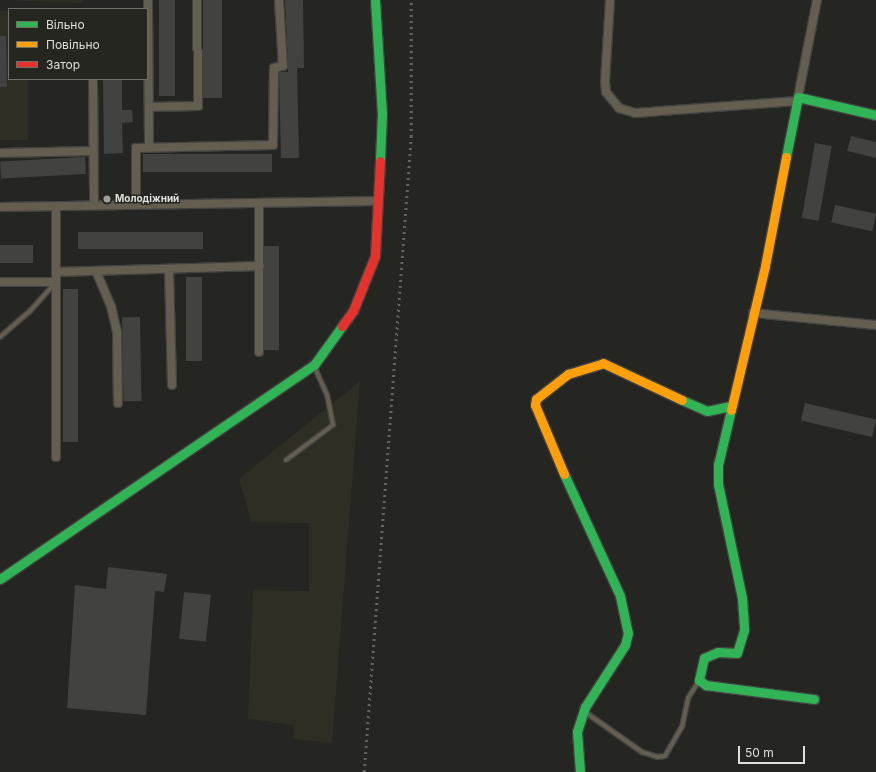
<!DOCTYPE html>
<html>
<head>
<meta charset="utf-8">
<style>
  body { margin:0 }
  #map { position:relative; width:876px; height:772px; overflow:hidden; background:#252522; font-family:Inter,sans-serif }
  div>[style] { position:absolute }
  .built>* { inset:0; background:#2e2e24 }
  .building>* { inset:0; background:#424241; transform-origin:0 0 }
  .roads { filter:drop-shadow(1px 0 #424240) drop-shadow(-1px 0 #424240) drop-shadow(0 1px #424240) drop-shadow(0 -1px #424240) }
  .lane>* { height:4px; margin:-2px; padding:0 2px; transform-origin:2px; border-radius:2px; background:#645e51 }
  .street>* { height:8px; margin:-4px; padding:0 4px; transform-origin:4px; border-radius:4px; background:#645e51 }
  .fast>* { height:9px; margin:-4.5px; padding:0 4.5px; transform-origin:4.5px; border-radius:4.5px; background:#30b455 }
  .slow>* { height:9px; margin:-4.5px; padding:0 4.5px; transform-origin:4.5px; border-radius:4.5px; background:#ff9f0a }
  .jam>* { height:9px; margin:-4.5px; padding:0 4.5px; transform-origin:4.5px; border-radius:4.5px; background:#e5322d }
  .rail>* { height:2.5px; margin-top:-1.25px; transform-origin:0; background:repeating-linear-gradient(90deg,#66635b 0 2px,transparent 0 6px) }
  .dots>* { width:11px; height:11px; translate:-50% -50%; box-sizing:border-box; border:2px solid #262621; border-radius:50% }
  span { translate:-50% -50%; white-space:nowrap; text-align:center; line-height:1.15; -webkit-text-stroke:3px #262621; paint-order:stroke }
  .poi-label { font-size:10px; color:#dfdfdb; font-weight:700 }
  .left { translate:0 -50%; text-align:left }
  .legend { position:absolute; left:8px; top:8px; width:140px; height:72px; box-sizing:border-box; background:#262621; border:1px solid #70706b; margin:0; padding:5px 7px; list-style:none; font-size:12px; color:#dfdfdb }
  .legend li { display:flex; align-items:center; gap:8px; height:20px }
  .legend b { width:20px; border:1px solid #70706b }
  .scale { position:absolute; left:738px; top:746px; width:67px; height:18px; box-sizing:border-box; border:2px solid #dfdfdb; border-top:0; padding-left:5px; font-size:12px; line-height:14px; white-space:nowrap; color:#dfdfdb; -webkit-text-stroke:3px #262621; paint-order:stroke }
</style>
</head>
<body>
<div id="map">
  <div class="built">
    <i style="clip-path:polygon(0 0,83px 0,83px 3px)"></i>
    <i style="clip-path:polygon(0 11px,9px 11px,9px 79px,28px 79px,28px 140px,0 140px)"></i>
    <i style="clip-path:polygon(360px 381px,332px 743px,293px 739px,294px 725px,248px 719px,253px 590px,309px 591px,309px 523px,251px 522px,239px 479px)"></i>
  </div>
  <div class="building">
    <i style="left:159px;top:0;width:16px;height:96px"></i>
    <i style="left:203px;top:0;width:19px;height:98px"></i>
    <i style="clip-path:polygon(285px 0,303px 0,304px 68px,297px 68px,299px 158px,281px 158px,279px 72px,288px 72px,288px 66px)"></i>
    <i style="clip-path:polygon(0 36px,6px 36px,7px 87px,0 87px)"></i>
    <i style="clip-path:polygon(103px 79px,122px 79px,122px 110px,132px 110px,133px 122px,122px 123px,123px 153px,104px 154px)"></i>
    <i style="clip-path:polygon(851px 136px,876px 142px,876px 158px,847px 151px)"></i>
    <i style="left:815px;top:143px;width:17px;height:76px;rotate:10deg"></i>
    <i style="left:272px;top:154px;width:18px;height:129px;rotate:90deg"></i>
    <i style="left:85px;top:157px;width:17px;height:85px;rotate:87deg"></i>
    <i style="left:835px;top:205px;width:42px;height:18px;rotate:12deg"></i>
    <i style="left:203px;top:232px;width:17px;height:125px;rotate:90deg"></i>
    <i style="left:0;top:245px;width:33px;height:18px"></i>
    <i style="left:264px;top:246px;width:15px;height:104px"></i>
    <i style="left:186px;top:277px;width:16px;height:84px"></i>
    <i style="left:63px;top:289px;width:15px;height:153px"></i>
    <i style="left:140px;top:317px;width:84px;height:18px;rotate:89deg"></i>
    <i style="left:805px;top:403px;width:73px;height:18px;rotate:13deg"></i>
    <i style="clip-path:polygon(108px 567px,167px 574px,164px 592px,155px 591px,146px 715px,67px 708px,75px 585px,106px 589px)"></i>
    <i style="left:184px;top:592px;width:27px;height:47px;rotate:6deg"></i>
  </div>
  <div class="roads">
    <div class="lane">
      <i style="left:0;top:337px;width:40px;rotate:-41deg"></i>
      <i style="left:30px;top:311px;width:38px;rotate:-48deg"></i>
      <i style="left:286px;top:460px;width:59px;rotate:-36.7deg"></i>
      <i style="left:333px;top:425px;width:31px;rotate:-101deg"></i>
      <i style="left:327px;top:395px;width:32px;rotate:-114deg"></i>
      <i style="left:585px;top:712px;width:70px;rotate:35.1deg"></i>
      <i style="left:642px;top:752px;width:16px;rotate:18deg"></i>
      <i style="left:657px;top:757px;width:8px;rotate:-7deg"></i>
      <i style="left:665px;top:756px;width:34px;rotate:-60deg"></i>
      <i style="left:682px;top:727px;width:30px;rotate:-78deg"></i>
      <i style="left:688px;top:698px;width:20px;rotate:-57deg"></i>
    </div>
    <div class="street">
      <i style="left:148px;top:0;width:147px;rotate:89.6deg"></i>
      <i style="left:610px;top:0;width:82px;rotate:93.5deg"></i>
      <i style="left:605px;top:82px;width:10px;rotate:84deg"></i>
      <i style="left:606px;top:92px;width:21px;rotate:51deg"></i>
      <i style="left:619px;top:108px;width:17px;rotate:17deg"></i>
      <i style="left:635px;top:113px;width:163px;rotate:-4.2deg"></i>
      <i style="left:93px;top:79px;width:126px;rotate:89.5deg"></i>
      <i style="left:798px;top:97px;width:99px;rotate:-78.9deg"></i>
      <i style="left:149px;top:107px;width:49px;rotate:-1.2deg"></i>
      <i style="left:198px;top:106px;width:106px;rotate:-90.5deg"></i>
      <i style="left:0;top:153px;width:93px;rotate:-1.2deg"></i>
      <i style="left:136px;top:205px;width:57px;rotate:-90deg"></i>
      <i style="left:136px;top:148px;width:137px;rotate:-1.3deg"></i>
      <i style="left:273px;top:145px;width:77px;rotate:-89.3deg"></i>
      <i style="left:274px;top:68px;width:9px;rotate:-13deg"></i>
      <i style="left:283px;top:66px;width:66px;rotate:-93.5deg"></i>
      <i style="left:0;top:207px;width:378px;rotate:-0.9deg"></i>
      <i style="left:169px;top:269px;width:116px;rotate:88.5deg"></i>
      <i style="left:96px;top:271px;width:38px;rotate:67deg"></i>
      <i style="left:111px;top:306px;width:28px;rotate:77deg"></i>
      <i style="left:117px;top:333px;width:70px;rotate:89.2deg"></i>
      <i style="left:56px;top:272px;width:204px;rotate:-1.7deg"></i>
      <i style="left:0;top:282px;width:56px"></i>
      <i style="left:753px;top:313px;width:124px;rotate:5.6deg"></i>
      <i style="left:259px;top:352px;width:149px;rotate:-90deg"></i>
      <i style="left:56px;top:457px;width:251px;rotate:-90deg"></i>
    </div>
    <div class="fast">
      <i style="left:375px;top:0;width:113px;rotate:86.5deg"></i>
      <i style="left:382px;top:113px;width:48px;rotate:92.4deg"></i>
      <i style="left:786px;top:157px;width:61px;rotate:-78.7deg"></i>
      <i style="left:798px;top:97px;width:80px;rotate:13deg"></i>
      <i style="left:682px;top:400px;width:27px;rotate:24deg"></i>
      <i style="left:707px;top:411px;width:24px;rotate:-12deg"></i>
      <i style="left:731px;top:410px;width:57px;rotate:103.3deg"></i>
      <i style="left:718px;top:465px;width:19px;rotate:90deg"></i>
      <i style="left:718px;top:484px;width:116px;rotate:78.1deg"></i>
      <i style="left:742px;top:598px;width:32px;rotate:86deg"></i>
      <i style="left:744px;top:630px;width:24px;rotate:107deg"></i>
      <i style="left:737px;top:653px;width:19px;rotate:-177deg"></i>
      <i style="left:718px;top:652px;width:15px;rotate:157deg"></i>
      <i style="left:704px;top:658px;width:23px;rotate:103deg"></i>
      <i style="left:699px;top:680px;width:9px;rotate:36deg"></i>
      <i style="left:706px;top:685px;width:109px;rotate:7.4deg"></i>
      <i style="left:564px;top:474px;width:134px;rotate:65.3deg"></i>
      <i style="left:620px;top:596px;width:38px;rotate:78deg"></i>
      <i style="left:628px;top:633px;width:12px;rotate:104deg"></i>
      <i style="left:625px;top:645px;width:74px;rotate:122.8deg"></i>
      <i style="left:585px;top:707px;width:26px;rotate:108deg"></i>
      <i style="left:577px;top:732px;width:40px;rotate:85.7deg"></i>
      <i style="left:0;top:579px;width:380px;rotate:-34.3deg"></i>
      <i style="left:314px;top:365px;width:48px;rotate:-54.3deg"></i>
    </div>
    <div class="slow">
      <i style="left:731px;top:410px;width:148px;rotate:-76.7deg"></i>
      <i style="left:765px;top:266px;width:111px;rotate:-79.1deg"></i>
      <i style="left:564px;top:474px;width:75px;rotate:-112.8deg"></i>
      <i style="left:535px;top:405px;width:6px;rotate:-81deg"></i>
      <i style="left:536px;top:399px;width:41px;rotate:-38deg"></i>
      <i style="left:568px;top:374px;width:37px;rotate:-17deg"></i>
      <i style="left:603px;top:363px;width:87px;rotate:25.1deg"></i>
    </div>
    <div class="jam">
      <i style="left:342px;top:326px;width:19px;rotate:-54deg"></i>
      <i style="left:353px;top:311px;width:59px;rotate:-68.2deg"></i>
      <i style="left:375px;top:256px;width:95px;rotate:-87deg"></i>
    </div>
  </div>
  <div class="rail">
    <i style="left:364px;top:772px;width:637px;rotate:-85.77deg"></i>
    <i style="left:411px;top:137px;width:137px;rotate:-90deg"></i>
  </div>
  <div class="dots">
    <i style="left:107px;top:199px;background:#9e9e9a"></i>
  </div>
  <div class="poi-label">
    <span class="left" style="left:115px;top:199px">Молодіжний</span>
  </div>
  <ul class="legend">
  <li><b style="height:5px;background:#30b455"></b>Вільно</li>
  <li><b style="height:5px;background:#ff9f0a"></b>Повільно</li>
  <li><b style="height:5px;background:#e5322d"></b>Затор</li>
  </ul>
  <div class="scale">50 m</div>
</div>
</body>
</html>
